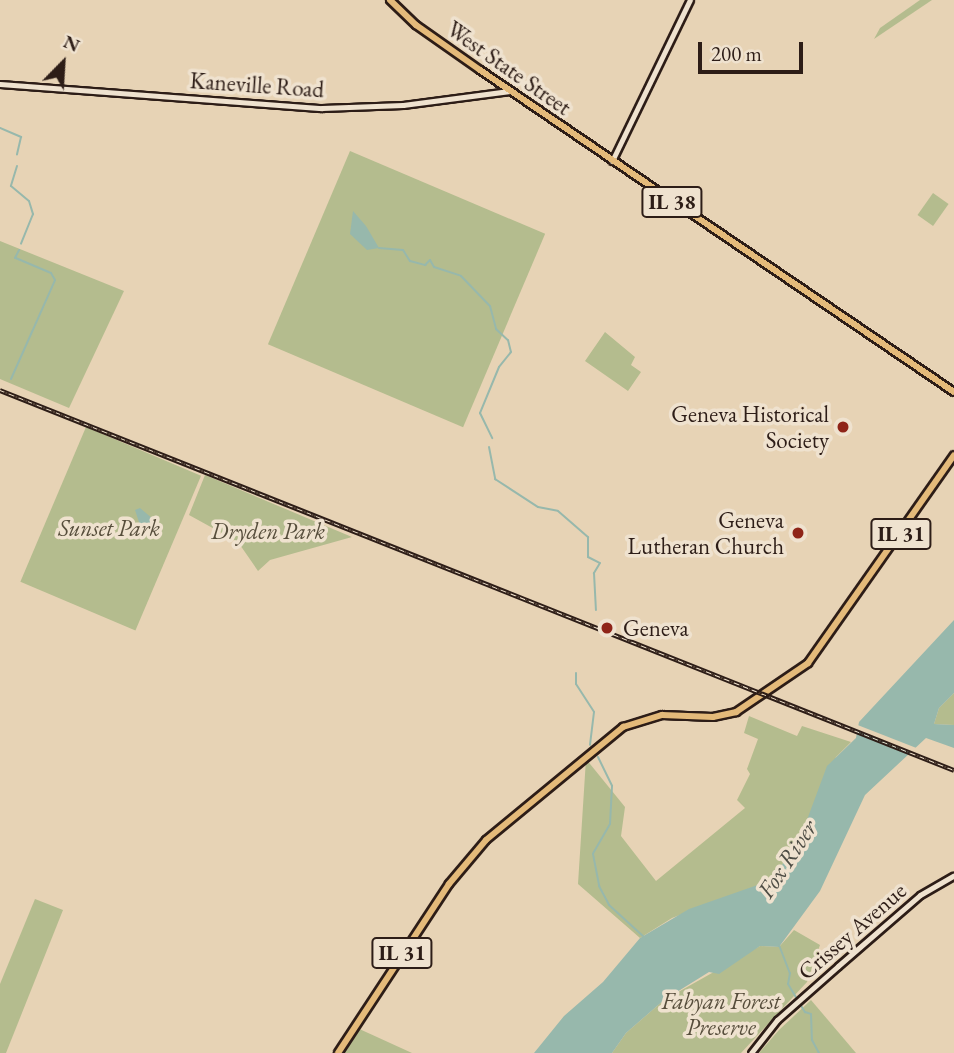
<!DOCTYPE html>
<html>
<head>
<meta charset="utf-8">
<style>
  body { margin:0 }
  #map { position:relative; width:954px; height:1053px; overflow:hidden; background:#e7d3b5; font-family:"EB Garamond",serif }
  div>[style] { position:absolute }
  .green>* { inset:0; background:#b4bc8e; transform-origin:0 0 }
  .water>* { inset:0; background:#97b8ac }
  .pier>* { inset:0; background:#e7d3b5 }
  .stream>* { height:2px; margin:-1px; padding:0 1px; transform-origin:1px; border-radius:1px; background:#97b8ac }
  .roads { filter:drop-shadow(2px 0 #2d1d17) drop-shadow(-2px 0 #2d1d17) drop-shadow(0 2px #2d1d17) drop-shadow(0 -2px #2d1d17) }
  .secondary>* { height:5px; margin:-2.5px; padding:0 2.5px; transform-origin:2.5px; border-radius:2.5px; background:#efe2cf }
  .primary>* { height:6px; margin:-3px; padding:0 3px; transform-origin:3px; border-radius:3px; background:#e4ba7a }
  .rail>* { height:4.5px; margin-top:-2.25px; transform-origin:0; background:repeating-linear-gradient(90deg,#efe2cf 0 5px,#2d1d17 0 10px); box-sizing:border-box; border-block:2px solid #2d1d17 }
  .dots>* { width:19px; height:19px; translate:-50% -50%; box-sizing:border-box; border:4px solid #efe2cf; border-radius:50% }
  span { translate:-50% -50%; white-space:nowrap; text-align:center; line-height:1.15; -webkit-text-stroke:7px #efe2cf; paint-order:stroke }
  .shield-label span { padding:2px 5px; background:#efe2cf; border:2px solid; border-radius:5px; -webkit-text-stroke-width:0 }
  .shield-label { font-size:21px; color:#2d1d17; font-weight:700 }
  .street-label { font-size:23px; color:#2d1d17 }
  .poi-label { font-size:23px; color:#2d1d17 }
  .right { translate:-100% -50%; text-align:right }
  .left { translate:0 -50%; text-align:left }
  .park-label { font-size:23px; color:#564d3b; font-style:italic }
  .water-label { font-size:24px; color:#4d4c44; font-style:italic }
  .north { position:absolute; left:28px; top:28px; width:70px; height:70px; -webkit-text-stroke:5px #efe2cf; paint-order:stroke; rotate:24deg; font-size:19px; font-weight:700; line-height:28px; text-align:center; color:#2d1d17 }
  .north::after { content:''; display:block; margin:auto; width:24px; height:32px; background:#2d1d17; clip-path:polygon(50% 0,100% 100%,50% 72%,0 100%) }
  .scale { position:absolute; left:698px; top:42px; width:105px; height:32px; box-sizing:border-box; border:4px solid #2d1d17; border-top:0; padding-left:9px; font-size:21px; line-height:24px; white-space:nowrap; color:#2d1d17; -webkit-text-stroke:5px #efe2cf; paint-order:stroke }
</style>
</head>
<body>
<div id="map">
  <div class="green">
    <i style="clip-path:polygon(920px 0,932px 0,874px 39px,880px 28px)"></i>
    <i style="left:350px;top:151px;width:212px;height:210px;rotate:23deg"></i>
    <i style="left:933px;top:193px;width:19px;height:27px;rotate:35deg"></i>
    <i style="clip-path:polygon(0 241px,124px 291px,69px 408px,0 379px)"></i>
    <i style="clip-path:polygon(605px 332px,635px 357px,631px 365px,641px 372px,628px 391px,585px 361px)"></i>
    <i style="left:86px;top:427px;width:125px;height:168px;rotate:23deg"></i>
    <i style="clip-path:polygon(205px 475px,352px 537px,270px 560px,258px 571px,238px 542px,189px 515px)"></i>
    <i style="clip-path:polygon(954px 693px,954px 725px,934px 724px,939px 708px)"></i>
    <i style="clip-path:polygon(749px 716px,797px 736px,802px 726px,851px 742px,836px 757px,801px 836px,772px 880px,672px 918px,640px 938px,578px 884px,586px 759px,625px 807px,621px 836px,656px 881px,745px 808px,737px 800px,750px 774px,747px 769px,758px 739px,744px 733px)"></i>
    <i style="clip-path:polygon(35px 899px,63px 910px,6px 1053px,0 1053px,0 984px)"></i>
    <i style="clip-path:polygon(794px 930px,820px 945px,807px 982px,741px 1053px,612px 1053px,626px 1033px,664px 1000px,760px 946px,779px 947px)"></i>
    <i style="clip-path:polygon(811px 1000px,856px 1053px,759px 1053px,779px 1030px)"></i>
    <i style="clip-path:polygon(355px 1027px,412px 1053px,340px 1053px)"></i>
  </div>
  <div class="water">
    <i style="clip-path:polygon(353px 211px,366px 226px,379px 248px,367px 250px,350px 234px)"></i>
    <i style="clip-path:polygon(140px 508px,160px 525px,149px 529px,145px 537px,134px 533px,139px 522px,135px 510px)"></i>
    <i style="clip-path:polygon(954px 620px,954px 693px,939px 708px,934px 724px,954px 725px,954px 748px,926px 738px,865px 795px,820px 891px,779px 947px,760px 946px,719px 974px,709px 972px,664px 1000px,626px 1033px,612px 1053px,534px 1053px,564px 1016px,603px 982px,640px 938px,689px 909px,772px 880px,801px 836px,827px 766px,856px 738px,859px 722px)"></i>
  </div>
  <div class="pier">
    <i style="clip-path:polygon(855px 724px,919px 749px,916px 754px,854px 729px)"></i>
  </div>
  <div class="stream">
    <i style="left:0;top:128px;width:23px;rotate:23deg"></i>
    <i style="left:21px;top:137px;width:18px;rotate:103deg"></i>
    <i style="left:17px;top:166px;width:21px;rotate:107deg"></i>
    <i style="left:11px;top:186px;width:23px;rotate:40deg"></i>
    <i style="left:29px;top:201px;width:14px;rotate:73deg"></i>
    <i style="left:33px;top:214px;width:32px;rotate:112deg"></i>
    <i style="left:379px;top:248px;width:24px;rotate:5deg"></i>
    <i style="left:403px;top:250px;width:13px;rotate:58deg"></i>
    <i style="left:410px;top:261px;width:16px;rotate:15deg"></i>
    <i style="left:425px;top:265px;width:7px;rotate:-45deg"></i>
    <i style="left:430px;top:260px;width:8px;rotate:60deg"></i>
    <i style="left:434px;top:267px;width:28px;rotate:18deg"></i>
    <i style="left:461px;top:276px;width:42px;rotate:46deg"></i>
    <i style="left:490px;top:306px;width:24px;rotate:75deg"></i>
    <i style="left:496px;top:329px;width:16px;rotate:43deg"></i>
    <i style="left:508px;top:340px;width:12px;rotate:76deg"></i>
    <i style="left:511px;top:352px;width:19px;rotate:129deg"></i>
    <i style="left:499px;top:367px;width:50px;rotate:112.4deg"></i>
    <i style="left:480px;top:413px;width:28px;rotate:64deg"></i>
    <i style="left:11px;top:379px;width:108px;rotate:-66deg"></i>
    <i style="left:55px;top:280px;width:8px;rotate:-120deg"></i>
    <i style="left:51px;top:273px;width:39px;rotate:-157deg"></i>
    <i style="left:15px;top:258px;width:9px;rotate:-63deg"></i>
    <i style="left:489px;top:447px;width:33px;rotate:79deg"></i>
    <i style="left:495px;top:479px;width:51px;rotate:33.1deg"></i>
    <i style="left:538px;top:507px;width:20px;rotate:11deg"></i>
    <i style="left:558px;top:511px;width:40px;rotate:41deg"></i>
    <i style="left:588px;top:537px;width:20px;rotate:90deg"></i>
    <i style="left:588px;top:557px;width:13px;rotate:27deg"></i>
    <i style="left:600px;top:563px;width:12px;rotate:121deg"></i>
    <i style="left:594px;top:573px;width:37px;rotate:87deg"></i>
    <i style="left:576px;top:673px;width:11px;rotate:90deg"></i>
    <i style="left:576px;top:684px;width:33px;rotate:57deg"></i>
    <i style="left:594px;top:712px;width:33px;rotate:97deg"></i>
    <i style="left:598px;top:757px;width:32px;rotate:64deg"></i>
    <i style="left:612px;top:786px;width:38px;rotate:93deg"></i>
    <i style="left:610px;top:824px;width:34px;rotate:120deg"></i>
    <i style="left:593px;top:854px;width:33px;rotate:79deg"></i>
    <i style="left:599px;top:886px;width:21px;rotate:62deg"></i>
    <i style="left:609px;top:905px;width:49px;rotate:42.5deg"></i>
    <i style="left:779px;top:945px;width:30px;rotate:69deg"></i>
    <i style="left:790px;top:973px;width:11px;rotate:100deg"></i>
    <i style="left:788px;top:984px;width:33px;rotate:59deg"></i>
    <i style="left:805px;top:1012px;width:6px;rotate:18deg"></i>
    <i style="left:811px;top:1014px;width:26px;rotate:88deg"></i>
    <i style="left:812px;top:1040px;width:15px;rotate:62deg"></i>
  </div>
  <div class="roads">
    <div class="secondary">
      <i style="left:0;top:84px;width:323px;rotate:4.3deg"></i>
      <i style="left:322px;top:108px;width:81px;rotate:-2.1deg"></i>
      <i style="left:403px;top:105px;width:108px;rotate:-7.5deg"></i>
      <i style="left:612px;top:161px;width:179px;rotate:-64.2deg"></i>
      <i style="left:751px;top:1053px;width:42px;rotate:-51.8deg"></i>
      <i style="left:777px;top:1020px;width:81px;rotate:-41.5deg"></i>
      <i style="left:838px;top:966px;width:108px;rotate:-40.9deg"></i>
      <i style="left:920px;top:895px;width:39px;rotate:-30deg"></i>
    </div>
    <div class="primary">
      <i style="left:390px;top:0;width:36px;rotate:44deg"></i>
      <i style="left:416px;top:25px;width:78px;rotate:35.1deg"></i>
      <i style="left:480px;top:70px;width:573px;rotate:34.19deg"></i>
      <i style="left:338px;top:1053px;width:202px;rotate:-56.7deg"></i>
      <i style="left:449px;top:884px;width:57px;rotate:-49.9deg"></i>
      <i style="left:486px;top:840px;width:178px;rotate:-39.5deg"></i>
      <i style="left:623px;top:727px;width:41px;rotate:-17.1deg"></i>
      <i style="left:662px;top:715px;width:51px;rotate:2.2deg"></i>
      <i style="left:713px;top:717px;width:24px;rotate:-12deg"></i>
      <i style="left:736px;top:712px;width:87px;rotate:-34.2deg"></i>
      <i style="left:808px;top:663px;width:254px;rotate:-54.9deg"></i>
    </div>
  </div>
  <div class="rail">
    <i style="left:0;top:390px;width:1027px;rotate:21.72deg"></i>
  </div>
  <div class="dots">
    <i style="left:843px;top:427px;background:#8f2418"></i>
    <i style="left:798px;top:533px;background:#8f2418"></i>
    <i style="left:607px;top:628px;background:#8f2418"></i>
  </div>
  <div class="shield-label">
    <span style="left:672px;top:202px">IL 38</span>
    <span style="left:901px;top:534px">IL 31</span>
    <span style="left:402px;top:953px">IL 31</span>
  </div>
  <div class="street-label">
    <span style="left:509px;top:68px;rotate:35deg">West State Street</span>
    <span style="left:257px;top:85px;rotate:4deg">Kaneville Road</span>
    <span style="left:852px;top:931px;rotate:-41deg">Crissey Avenue</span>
  </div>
  <div class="poi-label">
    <span class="right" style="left:829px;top:427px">Geneva Historical<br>Society</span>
    <span class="right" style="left:784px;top:533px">Geneva<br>Lutheran Church</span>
    <span class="left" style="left:623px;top:628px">Geneva</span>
  </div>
  <div class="park-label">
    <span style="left:109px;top:528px">Sunset Park</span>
    <span style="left:268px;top:531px">Dryden Park</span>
    <span style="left:721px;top:1014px">Fabyan Forest<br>Preserve</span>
  </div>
  <div class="water-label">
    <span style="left:787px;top:859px;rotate:-57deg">Fox River</span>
  </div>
  <div class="north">N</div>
  <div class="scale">200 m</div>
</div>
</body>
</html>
